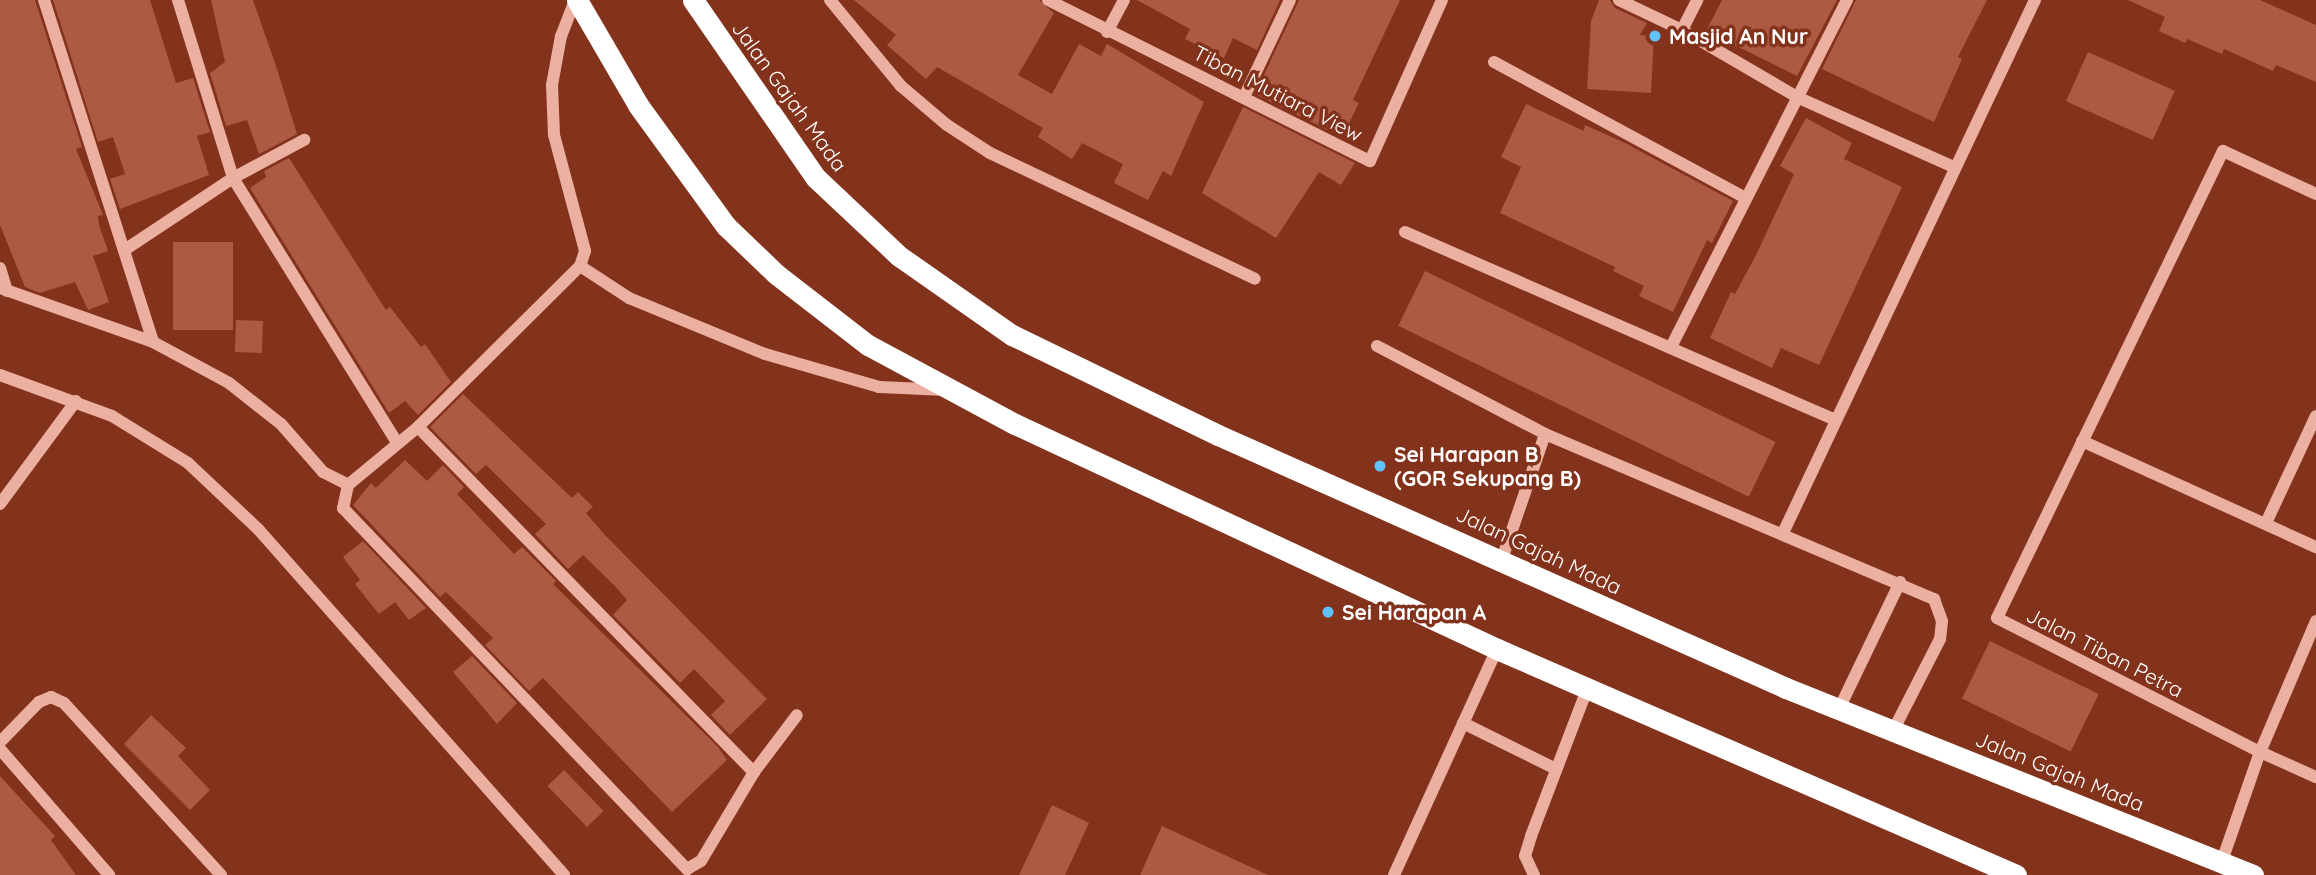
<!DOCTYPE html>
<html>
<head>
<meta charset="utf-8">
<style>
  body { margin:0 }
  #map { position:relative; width:2316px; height:875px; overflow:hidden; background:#83321b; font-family:Quicksand,sans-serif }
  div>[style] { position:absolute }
  .building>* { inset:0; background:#ac5a44; transform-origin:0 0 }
  .minor>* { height:12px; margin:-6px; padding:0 6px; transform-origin:6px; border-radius:6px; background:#ebb0a1 }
  .highway>* { height:21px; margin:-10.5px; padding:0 10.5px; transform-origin:10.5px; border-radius:10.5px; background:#fff }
  .dots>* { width:19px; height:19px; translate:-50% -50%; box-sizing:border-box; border:4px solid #83321b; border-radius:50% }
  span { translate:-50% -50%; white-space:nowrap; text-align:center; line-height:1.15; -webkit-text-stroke:7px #83321b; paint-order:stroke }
  .poi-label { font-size:21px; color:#fff; font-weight:700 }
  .left { translate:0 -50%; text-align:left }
  .street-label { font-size:21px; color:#fff }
</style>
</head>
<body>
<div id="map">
  <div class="building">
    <i style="clip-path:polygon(0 0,35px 0,82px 147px,76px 149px,103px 215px,98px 216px,99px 225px,108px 251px,93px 256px,109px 302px,88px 310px,75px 282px,40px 293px,25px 287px,0 225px)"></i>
    <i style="clip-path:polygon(53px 0,150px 0,176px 83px,193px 78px,210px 132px,197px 136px,209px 175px,120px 209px,110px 179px,125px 174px,113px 137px,98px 142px)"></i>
    <i style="clip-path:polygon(211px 0,253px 0,277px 69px,297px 134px,259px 154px,247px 120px,226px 126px,210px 73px,225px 62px)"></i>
    <i style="clip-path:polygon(854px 0,1039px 0,1054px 13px,1018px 75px,1052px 94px,1079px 44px,1101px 56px,1107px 44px,1204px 102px,1171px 176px,1163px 171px,1148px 200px,1114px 183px,1123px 164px,1082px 143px,1072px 159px,1038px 137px,1043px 128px,937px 67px,926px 79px,887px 45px,896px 35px)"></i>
    <i style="clip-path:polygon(1137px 0,1280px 0,1257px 50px,1233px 38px,1224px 58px,1185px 39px,1190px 29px)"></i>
    <i style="clip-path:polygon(1299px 0,1400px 0,1353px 100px,1359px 103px,1342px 137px,1255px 94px)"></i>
    <i style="clip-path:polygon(1599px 0,1610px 0,1615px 8px,1647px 23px,1640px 35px,1654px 36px,1651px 93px,1587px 89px,1591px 21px)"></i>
    <i style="clip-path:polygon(1722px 0,1837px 0,1797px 76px,1706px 31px)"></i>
    <i style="clip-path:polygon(1856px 0,1987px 0,1958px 57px,1962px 59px,1934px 122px,1822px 69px)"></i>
    <i style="clip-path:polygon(2128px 0,2260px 0,2316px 25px,2316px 82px,2276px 65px,2273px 71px,2224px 49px,2222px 54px,2187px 39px,2185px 43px,2159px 31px,2165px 17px)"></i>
    <i style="left:2088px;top:52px;width:95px;height:54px;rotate:24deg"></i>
    <i style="clip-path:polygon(1526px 104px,1584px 131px,1585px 125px,1625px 143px,1733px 201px,1712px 243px,1707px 240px,1673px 312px,1639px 296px,1644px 286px,1613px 271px,1615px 267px,1500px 213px,1521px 167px,1501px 157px)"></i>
    <i style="clip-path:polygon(1243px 107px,1355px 163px,1341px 185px,1319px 172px,1276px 238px,1202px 193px)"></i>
    <i style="clip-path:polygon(1806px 118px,1852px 143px,1844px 159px,1902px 187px,1819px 365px,1781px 348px,1772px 368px,1710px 338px,1731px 292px,1735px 294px,1756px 255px,1794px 174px,1780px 166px)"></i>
    <i style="clip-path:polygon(289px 158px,386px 310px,390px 307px,421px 347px,425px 344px,451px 382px,418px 415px,405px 401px,389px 413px,250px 188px,266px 177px,264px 171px)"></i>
    <i style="left:173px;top:242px;width:60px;height:88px"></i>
    <i style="left:1425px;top:271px;width:390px;height:61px;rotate:26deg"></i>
    <i style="left:236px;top:320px;width:27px;height:32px;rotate:2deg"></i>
    <i style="clip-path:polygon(463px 394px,572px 498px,578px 492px,593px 507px,586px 513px,604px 534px,767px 699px,730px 735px,711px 715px,725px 701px,694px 669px,680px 683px,613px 615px,627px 600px,614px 585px,583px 555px,568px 569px,535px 534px,546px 524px,486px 465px,476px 474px,430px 427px)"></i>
    <i style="clip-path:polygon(405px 460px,427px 481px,443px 465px,464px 487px,457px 494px,514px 554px,522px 547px,556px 581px,553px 584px,718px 747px,727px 760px,672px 812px,543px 678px,529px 691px,485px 645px,493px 638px,446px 592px,440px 597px,353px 505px,371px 483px,376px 488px)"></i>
    <i style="clip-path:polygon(363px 541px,426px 608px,409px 620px,395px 602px,379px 614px,355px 584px,360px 580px,343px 557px)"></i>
    <i style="left:1990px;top:641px;width:121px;height:64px;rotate:26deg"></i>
    <i style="clip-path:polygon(472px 656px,517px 703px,497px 724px,453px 672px)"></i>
    <i style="clip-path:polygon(151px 715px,186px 748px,178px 756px,210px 790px,190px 810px,124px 744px)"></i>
    <i style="left:564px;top:770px;width:57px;height:23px;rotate:46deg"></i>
    <i style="clip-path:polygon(0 776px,55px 836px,51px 840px,76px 875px,0 875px)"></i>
    <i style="clip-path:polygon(1052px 805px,1089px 823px,1065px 875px,1019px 875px)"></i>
    <i style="clip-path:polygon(1162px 826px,1268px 875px,1140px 875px)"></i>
  </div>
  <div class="minor">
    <i style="left:44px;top:0;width:359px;rotate:72.3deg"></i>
    <i style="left:178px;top:0;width:186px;rotate:72.8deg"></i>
    <i style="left:233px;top:178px;width:311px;rotate:58.2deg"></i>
    <i style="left:575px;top:0;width:39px;rotate:111deg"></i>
    <i style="left:561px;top:36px;width:50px;rotate:100.4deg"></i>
    <i style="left:552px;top:85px;width:50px;rotate:87.7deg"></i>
    <i style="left:554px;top:135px;width:120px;rotate:75deg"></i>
    <i style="left:585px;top:251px;width:16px;rotate:108deg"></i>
    <i style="left:580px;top:266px;width:228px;rotate:135.2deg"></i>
    <i style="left:418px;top:427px;width:91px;rotate:140.4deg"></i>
    <i style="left:348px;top:485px;width:24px;rotate:102deg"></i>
    <i style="left:343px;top:508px;width:499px;rotate:46.4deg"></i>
    <i style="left:687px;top:869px;width:16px;rotate:-30deg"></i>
    <i style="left:701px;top:861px;width:104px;rotate:-59.2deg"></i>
    <i style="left:754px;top:772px;width:71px;rotate:-53deg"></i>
    <i style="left:830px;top:0;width:112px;rotate:50.5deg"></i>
    <i style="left:901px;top:86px;width:60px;rotate:40.3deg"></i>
    <i style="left:947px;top:125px;width:51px;rotate:33.1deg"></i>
    <i style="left:990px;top:153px;width:293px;rotate:25.4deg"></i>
    <i style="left:1048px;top:0;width:360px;rotate:26.6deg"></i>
    <i style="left:1370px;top:161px;width:176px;rotate:-65.9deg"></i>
    <i style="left:1619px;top:0;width:70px;rotate:25.5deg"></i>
    <i style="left:1682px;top:30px;width:135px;rotate:30.2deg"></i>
    <i style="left:1799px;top:98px;width:170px;rotate:24deg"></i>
    <i style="left:1682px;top:30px;width:34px;rotate:-63deg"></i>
    <i style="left:1107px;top:32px;width:36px;rotate:-62deg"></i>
    <i style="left:1494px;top:62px;width:286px;rotate:28.4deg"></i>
    <i style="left:1245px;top:95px;width:105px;rotate:-64.7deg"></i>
    <i style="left:1405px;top:232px;width:468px;rotate:23.6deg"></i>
    <i style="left:126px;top:249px;width:128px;rotate:-33.6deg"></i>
    <i style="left:233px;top:178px;width:81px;rotate:-28.2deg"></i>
    <i style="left:580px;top:266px;width:59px;rotate:33.1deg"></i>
    <i style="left:629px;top:298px;width:147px;rotate:22.4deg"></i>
    <i style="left:765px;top:354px;width:119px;rotate:16.1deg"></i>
    <i style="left:879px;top:387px;width:67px;rotate:2.6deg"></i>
    <i style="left:0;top:268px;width:24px;rotate:73deg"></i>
    <i style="left:0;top:288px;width:162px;rotate:19.4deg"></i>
    <i style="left:153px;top:342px;width:86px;rotate:28.3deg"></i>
    <i style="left:229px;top:383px;width:66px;rotate:38.3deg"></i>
    <i style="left:281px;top:424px;width:64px;rotate:48.8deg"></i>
    <i style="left:323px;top:472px;width:28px;rotate:27deg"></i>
    <i style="left:1377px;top:346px;width:190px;rotate:27.6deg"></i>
    <i style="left:1545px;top:434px;width:423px;rotate:23deg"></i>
    <i style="left:1934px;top:599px;width:23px;rotate:70deg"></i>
    <i style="left:1942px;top:621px;width:18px;rotate:96deg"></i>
    <i style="left:1940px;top:639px;width:103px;rotate:117.1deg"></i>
    <i style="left:1671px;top:347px;width:389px;rotate:-63.1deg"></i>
    <i style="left:0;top:375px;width:119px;rotate:20.1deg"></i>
    <i style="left:112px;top:416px;width:89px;rotate:31.7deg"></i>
    <i style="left:188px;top:463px;width:96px;rotate:43.3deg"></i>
    <i style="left:258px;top:529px;width:462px;rotate:48.5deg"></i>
    <i style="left:418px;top:427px;width:482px;rotate:45.8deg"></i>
    <i style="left:2082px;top:441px;width:257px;rotate:24.4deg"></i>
    <i style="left:0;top:504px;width:128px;rotate:-53.6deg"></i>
    <i style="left:2266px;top:523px;width:118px;rotate:-65deg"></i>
    <i style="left:1783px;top:533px;width:590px;rotate:-64.7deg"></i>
    <i style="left:1501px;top:562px;width:135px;rotate:-71deg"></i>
    <i style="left:2316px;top:621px;width:142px;rotate:113.1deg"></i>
    <i style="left:2260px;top:752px;width:61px;rotate:24.1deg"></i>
    <i style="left:1839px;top:709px;width:141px;rotate:-64.3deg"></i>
    <i style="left:1463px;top:723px;width:104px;rotate:26.3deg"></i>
    <i style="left:0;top:742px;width:56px;rotate:-45.7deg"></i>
    <i style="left:39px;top:702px;width:13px;rotate:-23deg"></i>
    <i style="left:51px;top:697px;width:14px;rotate:25deg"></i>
    <i style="left:64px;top:703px;width:233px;rotate:47.6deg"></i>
    <i style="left:0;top:749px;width:167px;rotate:49.1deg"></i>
    <i style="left:2222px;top:861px;width:115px;rotate:-70.8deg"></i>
    <i style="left:2260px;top:752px;width:295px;rotate:-153deg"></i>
    <i style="left:1997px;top:618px;width:519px;rotate:-64.18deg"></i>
    <i style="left:2223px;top:151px;width:102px;rotate:24.8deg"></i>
    <i style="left:1394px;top:875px;width:248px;rotate:-65.5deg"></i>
    <i style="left:1534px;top:875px;width:21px;rotate:-115deg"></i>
    <i style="left:1525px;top:856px;width:21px;rotate:-73deg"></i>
    <i style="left:1531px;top:836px;width:160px;rotate:-69.1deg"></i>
  </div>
  <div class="highway">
    <i style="left:577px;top:0;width:121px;rotate:59.8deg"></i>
    <i style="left:638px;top:105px;width:150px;rotate:54deg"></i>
    <i style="left:726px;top:226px;width:69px;rotate:43.8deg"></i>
    <i style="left:776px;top:274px;width:116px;rotate:37.7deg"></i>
    <i style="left:868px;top:345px;width:167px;rotate:28.3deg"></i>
    <i style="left:1015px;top:424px;width:532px;rotate:25.02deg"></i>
    <i style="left:1497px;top:649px;width:566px;rotate:23.53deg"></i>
    <i style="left:693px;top:0;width:216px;rotate:55.4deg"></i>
    <i style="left:816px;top:178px;width:114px;rotate:43.2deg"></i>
    <i style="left:899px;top:256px;width:138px;rotate:35deg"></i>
    <i style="left:1012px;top:335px;width:229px;rotate:25.9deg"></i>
    <i style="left:1218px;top:435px;width:622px;rotate:24.01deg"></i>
    <i style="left:1786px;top:688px;width:503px;rotate:21.82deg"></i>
  </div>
  <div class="dots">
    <i style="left:1655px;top:36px;background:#5ec2fc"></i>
    <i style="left:1380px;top:466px;background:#5ec2fc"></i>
    <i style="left:1328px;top:612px;background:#5ec2fc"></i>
  </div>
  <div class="poi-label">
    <span class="left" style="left:1669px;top:36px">Masjid An Nur</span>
    <span class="left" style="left:1394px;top:466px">Sei Harapan B<br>(GOR Sekupang B)</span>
    <span class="left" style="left:1342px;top:612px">Sei Harapan A</span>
  </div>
  <div class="street-label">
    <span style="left:1278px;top:93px;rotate:27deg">Tiban Mutiara View</span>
    <span style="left:790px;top:96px;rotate:54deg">Jalan Gajah Mada</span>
    <span style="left:1539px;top:550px;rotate:25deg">Jalan Gajah Mada</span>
    <span style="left:2105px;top:652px;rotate:27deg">Jalan Tiban Petra</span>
    <span style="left:2060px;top:771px;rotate:22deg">Jalan Gajah Mada</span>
  </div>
</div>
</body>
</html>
